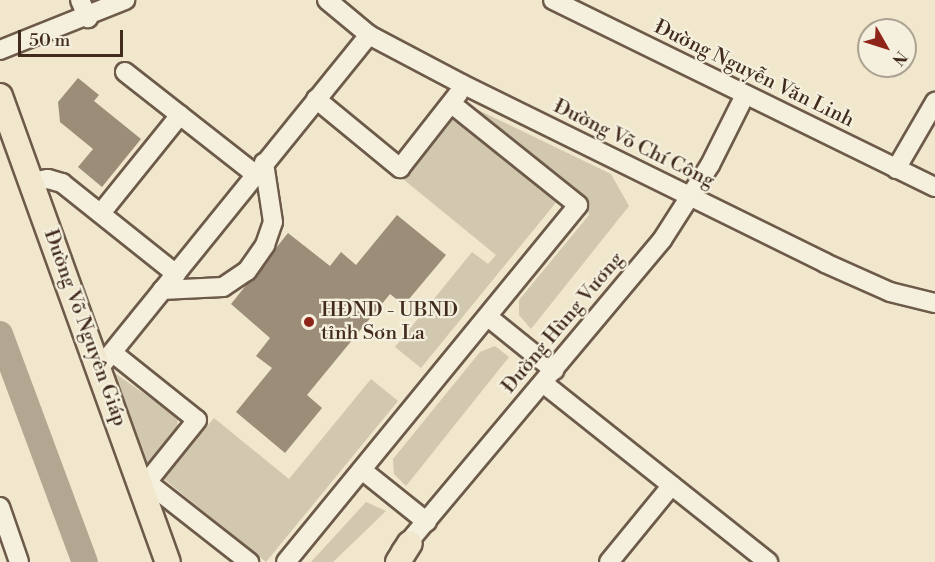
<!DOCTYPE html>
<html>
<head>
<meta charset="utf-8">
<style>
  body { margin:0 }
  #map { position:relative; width:935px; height:562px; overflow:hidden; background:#f0e7cd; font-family:"Libre Bodoni",serif }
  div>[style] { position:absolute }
  .green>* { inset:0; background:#d2c7af }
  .river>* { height:26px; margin:-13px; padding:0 13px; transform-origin:13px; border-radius:13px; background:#b4a791 }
  .building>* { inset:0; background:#9c8d79 }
  .roads { filter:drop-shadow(2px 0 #6d5a49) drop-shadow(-2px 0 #6d5a49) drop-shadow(0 2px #6d5a49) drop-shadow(0 -2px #6d5a49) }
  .minor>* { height:18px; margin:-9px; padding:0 9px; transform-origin:9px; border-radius:9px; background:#f5efde }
  .major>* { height:24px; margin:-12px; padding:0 12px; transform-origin:12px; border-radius:12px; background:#f0e7cd }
  .dots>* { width:16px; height:16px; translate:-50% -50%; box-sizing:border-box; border:3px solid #f5efde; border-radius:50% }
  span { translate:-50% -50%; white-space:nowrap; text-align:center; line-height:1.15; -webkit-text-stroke:4.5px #f5efde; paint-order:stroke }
  .street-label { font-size:20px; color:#412b1d }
  .poi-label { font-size:20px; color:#412b1d }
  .left { translate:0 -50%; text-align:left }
  .north { position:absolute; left:857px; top:18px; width:60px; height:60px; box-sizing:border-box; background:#f5efde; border:2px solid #ada191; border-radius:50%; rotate:129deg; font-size:16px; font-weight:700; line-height:24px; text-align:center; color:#412b1d }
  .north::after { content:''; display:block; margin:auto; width:21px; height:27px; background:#8f2418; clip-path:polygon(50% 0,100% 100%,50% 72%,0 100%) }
  .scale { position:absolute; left:18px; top:30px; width:105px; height:27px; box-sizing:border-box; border:3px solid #412b1d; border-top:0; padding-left:8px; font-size:18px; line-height:21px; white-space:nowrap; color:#412b1d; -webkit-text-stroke:4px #f5efde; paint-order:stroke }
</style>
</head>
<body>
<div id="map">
  <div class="green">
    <i style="clip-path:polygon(466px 104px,611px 174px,629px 206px,531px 329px,519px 315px,519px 300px,589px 215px,587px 207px)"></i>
    <i style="clip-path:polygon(454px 116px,558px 200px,421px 368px,395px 347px,472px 252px,488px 264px,496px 255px,403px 179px)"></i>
    <i style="clip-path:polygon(495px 346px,509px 357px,406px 486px,394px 474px,393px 459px,480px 352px)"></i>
    <i style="clip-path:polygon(113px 372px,178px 417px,177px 431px,142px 471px,107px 379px)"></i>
    <i style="clip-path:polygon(371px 379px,398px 401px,266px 562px,164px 479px,214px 418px,289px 479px)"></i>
    <i style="clip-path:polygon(366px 502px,386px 511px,333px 562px,311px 562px)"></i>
  </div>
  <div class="river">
    <i style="left:0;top:334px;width:243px;rotate:69.6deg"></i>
  </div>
  <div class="building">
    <i style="clip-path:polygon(78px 78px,99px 95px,94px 101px,141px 139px,102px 187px,78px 167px,93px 149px,60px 122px,58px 102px)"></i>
    <i style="clip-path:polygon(397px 215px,446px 255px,404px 305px,390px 294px,307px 395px,322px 408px,285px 453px,236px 412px,272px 368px,256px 356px,270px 338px,231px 304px,288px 233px,330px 266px,341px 252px,356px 265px)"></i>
  </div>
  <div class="roads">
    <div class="minor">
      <i style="left:80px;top:0;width:20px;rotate:66deg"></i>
      <i style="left:327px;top:0;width:55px;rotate:39.8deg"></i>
      <i style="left:369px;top:35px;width:105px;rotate:27.8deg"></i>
      <i style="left:462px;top:84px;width:405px;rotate:26.2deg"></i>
      <i style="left:825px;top:263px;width:71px;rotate:24deg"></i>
      <i style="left:890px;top:292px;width:46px;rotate:13.7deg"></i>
      <i style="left:553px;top:0;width:425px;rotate:26.1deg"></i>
      <i style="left:0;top:50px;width:135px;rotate:-21.8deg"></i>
      <i style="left:125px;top:72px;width:165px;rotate:38.1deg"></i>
      <i style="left:316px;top:99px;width:109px;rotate:39.4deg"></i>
      <i style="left:400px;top:168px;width:94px;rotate:-51.9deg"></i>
      <i style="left:896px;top:169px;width:78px;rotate:-59.8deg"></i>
      <i style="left:32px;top:182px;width:16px;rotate:-11deg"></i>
      <i style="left:48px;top:179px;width:15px;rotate:16deg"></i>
      <i style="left:62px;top:183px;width:146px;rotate:38.6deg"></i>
      <i style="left:101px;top:213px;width:126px;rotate:-51.1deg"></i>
      <i style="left:162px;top:290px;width:61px;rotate:-2.8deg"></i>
      <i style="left:223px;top:287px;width:29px;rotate:-34deg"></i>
      <i style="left:247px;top:271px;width:32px;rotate:-55deg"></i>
      <i style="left:265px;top:245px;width:24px;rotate:-71deg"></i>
      <i style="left:273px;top:222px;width:60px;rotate:-98.7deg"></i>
      <i style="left:488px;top:317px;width:85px;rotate:38.8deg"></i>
      <i style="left:113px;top:353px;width:107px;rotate:38.6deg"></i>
      <i style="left:197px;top:420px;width:80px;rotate:128.9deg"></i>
      <i style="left:147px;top:482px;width:130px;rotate:38.1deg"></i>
      <i style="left:101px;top:366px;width:426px;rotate:-51deg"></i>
      <i style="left:543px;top:383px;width:288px;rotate:38.5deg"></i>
      <i style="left:362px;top:470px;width:83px;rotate:38.7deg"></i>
      <i style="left:0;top:507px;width:58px;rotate:70.9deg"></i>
      <i style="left:401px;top:551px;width:406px;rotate:-50deg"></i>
      <i style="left:662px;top:240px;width:89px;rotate:-57.4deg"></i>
      <i style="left:710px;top:165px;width:78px;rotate:-63.4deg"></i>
      <i style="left:286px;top:562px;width:461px;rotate:-50.7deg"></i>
      <i style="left:578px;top:205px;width:161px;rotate:-141.3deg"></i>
      <i style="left:609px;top:562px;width:99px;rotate:-50.7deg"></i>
    </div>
    <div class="major">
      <i style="left:0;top:96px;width:495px;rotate:70.2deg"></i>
      <i style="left:398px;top:562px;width:22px;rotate:-58deg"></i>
    </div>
  </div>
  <div class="dots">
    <i style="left:309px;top:322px;background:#8f2418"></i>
  </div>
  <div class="street-label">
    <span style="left:754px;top:74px;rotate:26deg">Đường Nguyễn Văn Linh</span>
    <span style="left:634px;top:144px;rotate:26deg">Đường Võ Chí Công</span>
    <span style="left:563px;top:323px;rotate:-50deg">Đường Hùng Vương</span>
    <span style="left:85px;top:328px;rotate:70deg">Đường Võ Nguyên Giáp</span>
  </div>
  <div class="poi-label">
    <span class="left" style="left:321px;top:322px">HĐND - UBND<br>tỉnh Sơn La</span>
  </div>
  <div class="north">N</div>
  <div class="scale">50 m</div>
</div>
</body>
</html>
